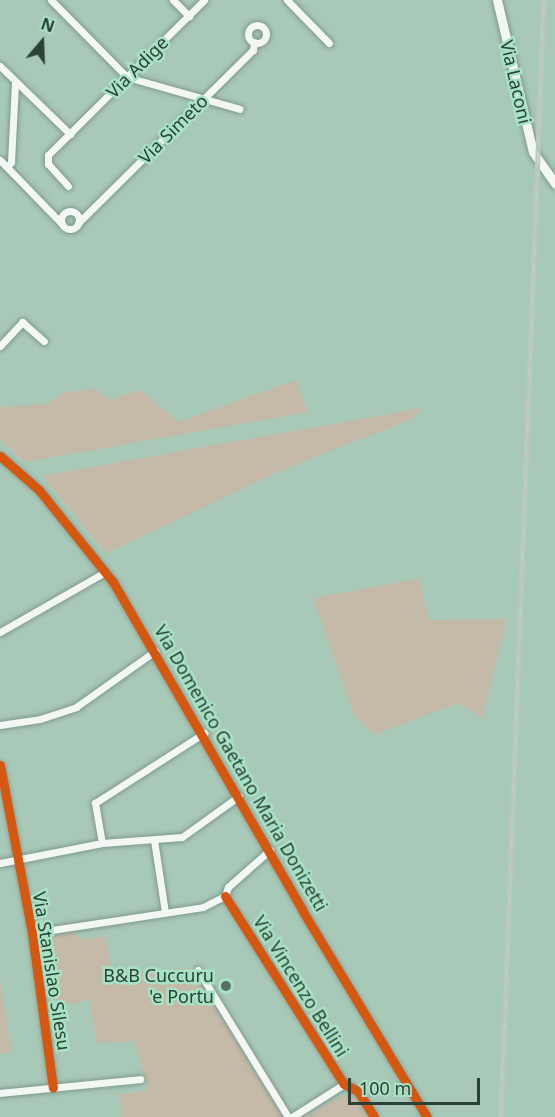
<!DOCTYPE html>
<html>
<head>
<meta charset="utf-8">
<style>
	body { margin:0 }
	#map { position:relative; width:555px; height:1117px; overflow:hidden; background:#a8c8b8; font-family:"Noto Sans",sans-serif }
	div>[style] { position:absolute }
	[style*='--x'] { left:calc(var(--x)*1px); top:calc(var(--y)*1px); width:calc(var(--w)*1px); rotate:calc(var(--a)*1deg) }
	.green>* { inset:0; background:#c5b9a7 }
	.roads { filter:drop-shadow(0 0 2px #80998d) drop-shadow(0 0 2px #80998d) }
	.minor>* { height:7px; margin:-3.5px; padding:0 3.5px; transform-origin:3.5px; border-radius:3.5px; background:#f2f7f4 }
	.minor>.ring { margin:-3.5px; padding:0; box-sizing:content-box; background:none; border:7px solid #f2f7f4; border-radius:50% }
	.tertiary>* { height:9px; margin:-4.5px; padding:0 4.5px; transform-origin:4.5px; border-radius:4.5px; background:#f2f7f4 }
	.rail>* { height:5px; margin-top:-2.5px; transform-origin:0; background:repeating-linear-gradient(90deg,#a8e2c4 0 9px,#bec8c3 0 18px); box-sizing:border-box; border-block:2px solid #bec8c3 }
	.cycleway>* { height:9px; margin:-4.5px; padding:0 4.5px; transform-origin:4.5px; border-radius:4.5px; background:#d55710 }
	.dots>* { width:16px; height:16px; translate:-50% -50%; box-sizing:border-box; border:3px solid #a8e2c4; border-radius:50% }
	span { translate:-50% -50%; white-space:nowrap; text-align:center; line-height:1.15; -webkit-text-stroke:5px #a8e2c4; paint-order:stroke }
	.street-label { font-size:18px; color:#2a4236 }
	.poi-label { font-size:18px; color:#2a4236 }
	.right { translate:-100% -50%; text-align:right }
	.north { position:absolute; left:12px; top:12px; width:60px; height:60px; -webkit-text-stroke:4px #a8e2c4; paint-order:stroke; rotate:19deg; font-size:16px; font-weight:700; line-height:24px; text-align:center; color:#2a4236 }
	.north::after { content:''; display:block; margin:auto; width:21px; height:27px; background:#2a4236; clip-path:polygon(50% 0,100% 100%,50% 72%,0 100%) }
	.scale { position:absolute; left:348px; top:1078px; width:132px; height:27px; box-sizing:border-box; border:3px solid #2a4236; border-top:0; padding-left:8px; font-size:18px; line-height:21px; white-space:nowrap; color:#2a4236; -webkit-text-stroke:4px #a8e2c4; paint-order:stroke }
</style>
</head>
<body>
<div id="map">
	<div class="green">
		<i style="clip-path:polygon(296px 380px,308px 412px,25px 462px,0 439px,0 407px,47px 404px,65px 392px,96px 389px,110px 400px,140px 390px,179px 422px)"></i>
		<i style="clip-path:polygon(423px 408px,412px 419px,292px 466px,106px 553px,42px 476px)"></i>
		<i style="clip-path:polygon(419px 579px,429px 620px,507px 619px,482px 718px,458px 703px,374px 735px,354px 715px,313px 598px)"></i>
		<i style="clip-path:polygon(74px 932px,79px 939px,105px 937px,113px 974px,191px 968px,283px 1117px,121px 1117px,120px 1094px,148px 1091px,135px 1041px,97px 1043px,90px 1000px,56px 1006px,41px 938px)"></i>
		<i style="clip-path:polygon(0 980px,12px 1052px,0 1054px)"></i>
		<i style="clip-path:polygon(346px 1094px,356px 1098px,367px 1117px,304px 1117px)"></i>
	</div>
	<div class="roads">
		<div class="minor">
			<i style="--x:51;--y:0;--w:108;--a:45.4"></i>
			<i style="--x:127;--y:77;--w:117;--a:15.8"></i>
			<i style="--x:173;--y:0;--w:23;--a:45"></i>
			<i style="--x:287;--y:0;--w:60;--a:45.7"></i>
			<i class="ring" style="left:248px;top:25px;width:11px;height:11px"></i>
			<i style="--x:0;--y:66;--w:98;--a:44.2"></i>
			<i style="--x:0;--y:160;--w:89;--a:45.9"></i>
			<i style="--x:7;--y:167;--w:6;--a:-51"></i>
			<i style="--x:11;--y:162;--w:80;--a:-87.1"></i>
			<i style="--x:68;--y:186;--w:30;--a:-132"></i>
			<i style="--x:48;--y:164;--w:9;--a:-90"></i>
			<i style="--x:48;--y:155;--w:220;--a:-44.8"></i>
			<i class="ring" style="left:61px;top:211px;width:11px;height:11px"></i>
			<i style="--x:78;--y:223;--w:246;--a:-44.7"></i>
			<i style="--x:253;--y:50;--w:8;--a:-83"></i>
			<i style="--x:0;--y:346;--w:33;--a:-47"></i>
			<i style="--x:22;--y:322;--w:29;--a:41"></i>
			<i style="--x:0;--y:456;--w:52;--a:41.1"></i>
			<i style="--x:39;--y:490;--w:118;--a:51.2"></i>
			<i style="--x:113;--y:582;--w:379;--a:60"></i>
			<i style="--x:302;--y:910;--w:242;--a:58.9"></i>
			<i style="--x:0;--y:632;--w:121;--a:-29.7"></i>
			<i style="--x:0;--y:725;--w:40;--a:-8.5"></i>
			<i style="--x:40;--y:719;--w:38;--a:-18"></i>
			<i style="--x:76;--y:707;--w:97;--a:-35.3"></i>
			<i style="--x:0;--y:765;--w:171;--a:79.2"></i>
			<i style="--x:32;--y:933;--w:156;--a:82.3"></i>
			<i style="--x:154;--y:840;--w:73;--a:81.3"></i>
			<i style="--x:102;--y:843;--w:41;--a:-99.9"></i>
			<i style="--x:95;--y:803;--w:130;--a:-32.7"></i>
			<i style="--x:0;--y:863;--w:104;--a:-11.1"></i>
			<i style="--x:102;--y:843;--w:80;--a:-4.3"></i>
			<i style="--x:182;--y:837;--w:70;--a:-35.7"></i>
			<i style="--x:225;--y:896;--w:222;--a:57.7"></i>
			<i style="--x:344;--y:1084;--w:16;--a:27"></i>
			<i style="--x:358;--y:1091;--w:31;--a:58"></i>
			<i style="--x:32;--y:933;--w:173;--a:-8.6"></i>
			<i style="--x:203;--y:907;--w:25;--a:-27"></i>
			<i style="--x:225;--y:896;--w:9;--a:-72"></i>
			<i style="--x:228;--y:887;--w:56;--a:-41.4"></i>
			<i style="--x:198;--y:970;--w:172;--a:58.5"></i>
			<i style="--x:0;--y:1093;--w:141;--a:-5.7"></i>
			<i style="--x:292;--y:1117;--w:62;--a:-32.4"></i>
		</div>
		<div class="tertiary">
			<i style="--x:497;--y:0;--w:156;--a:76.7"></i>
			<i style="--x:533;--y:152;--w:39;--a:55"></i>
		</div>
	</div>
	<div class="rail">
		<i style="--x:501;--y:1117;--w:1118;--a:-87.8"></i>
	</div>
	<div class="cycleway">
		<i style="--x:0;--y:456;--w:52;--a:41.1"></i>
		<i style="--x:39;--y:490;--w:118;--a:51.2"></i>
		<i style="--x:113;--y:582;--w:379;--a:60"></i>
		<i style="--x:302;--y:910;--w:242;--a:58.9"></i>
		<i style="--x:0;--y:765;--w:171;--a:79.2"></i>
		<i style="--x:32;--y:933;--w:156;--a:82.3"></i>
		<i style="--x:225;--y:896;--w:222;--a:57.7"></i>
		<i style="--x:344;--y:1084;--w:16;--a:27"></i>
		<i style="--x:358;--y:1091;--w:31;--a:58"></i>
	</div>
	<div class="dots">
		<i style="left:226px;top:986px;background:#567164"></i>
	</div>
	<div class="street-label">
		<span style="left:137px;top:67px;rotate:-45deg">Via Adige</span>
		<span style="left:516px;top:82px;rotate:77deg">Via Laconi</span>
		<span style="left:173px;top:129px;rotate:-45deg">Via Simeto</span>
		<span style="left:241px;top:768px;rotate:60deg">Via Domenico Gaetano Maria Donizetti</span>
		<span style="left:52px;top:971px;rotate:81deg">Via Stanislao Silesu</span>
		<span style="left:301px;top:986px;rotate:58deg">Via Vincenzo Bellini</span>
	</div>
	<div class="poi-label">
		<span class="right" style="left:214px;top:986px">B&amp;B Cuccuru<br>'e Portu</span>
	</div>
	<div class="north">N</div>
	<div class="scale">100 m</div>
</div>
</body>
</html>
